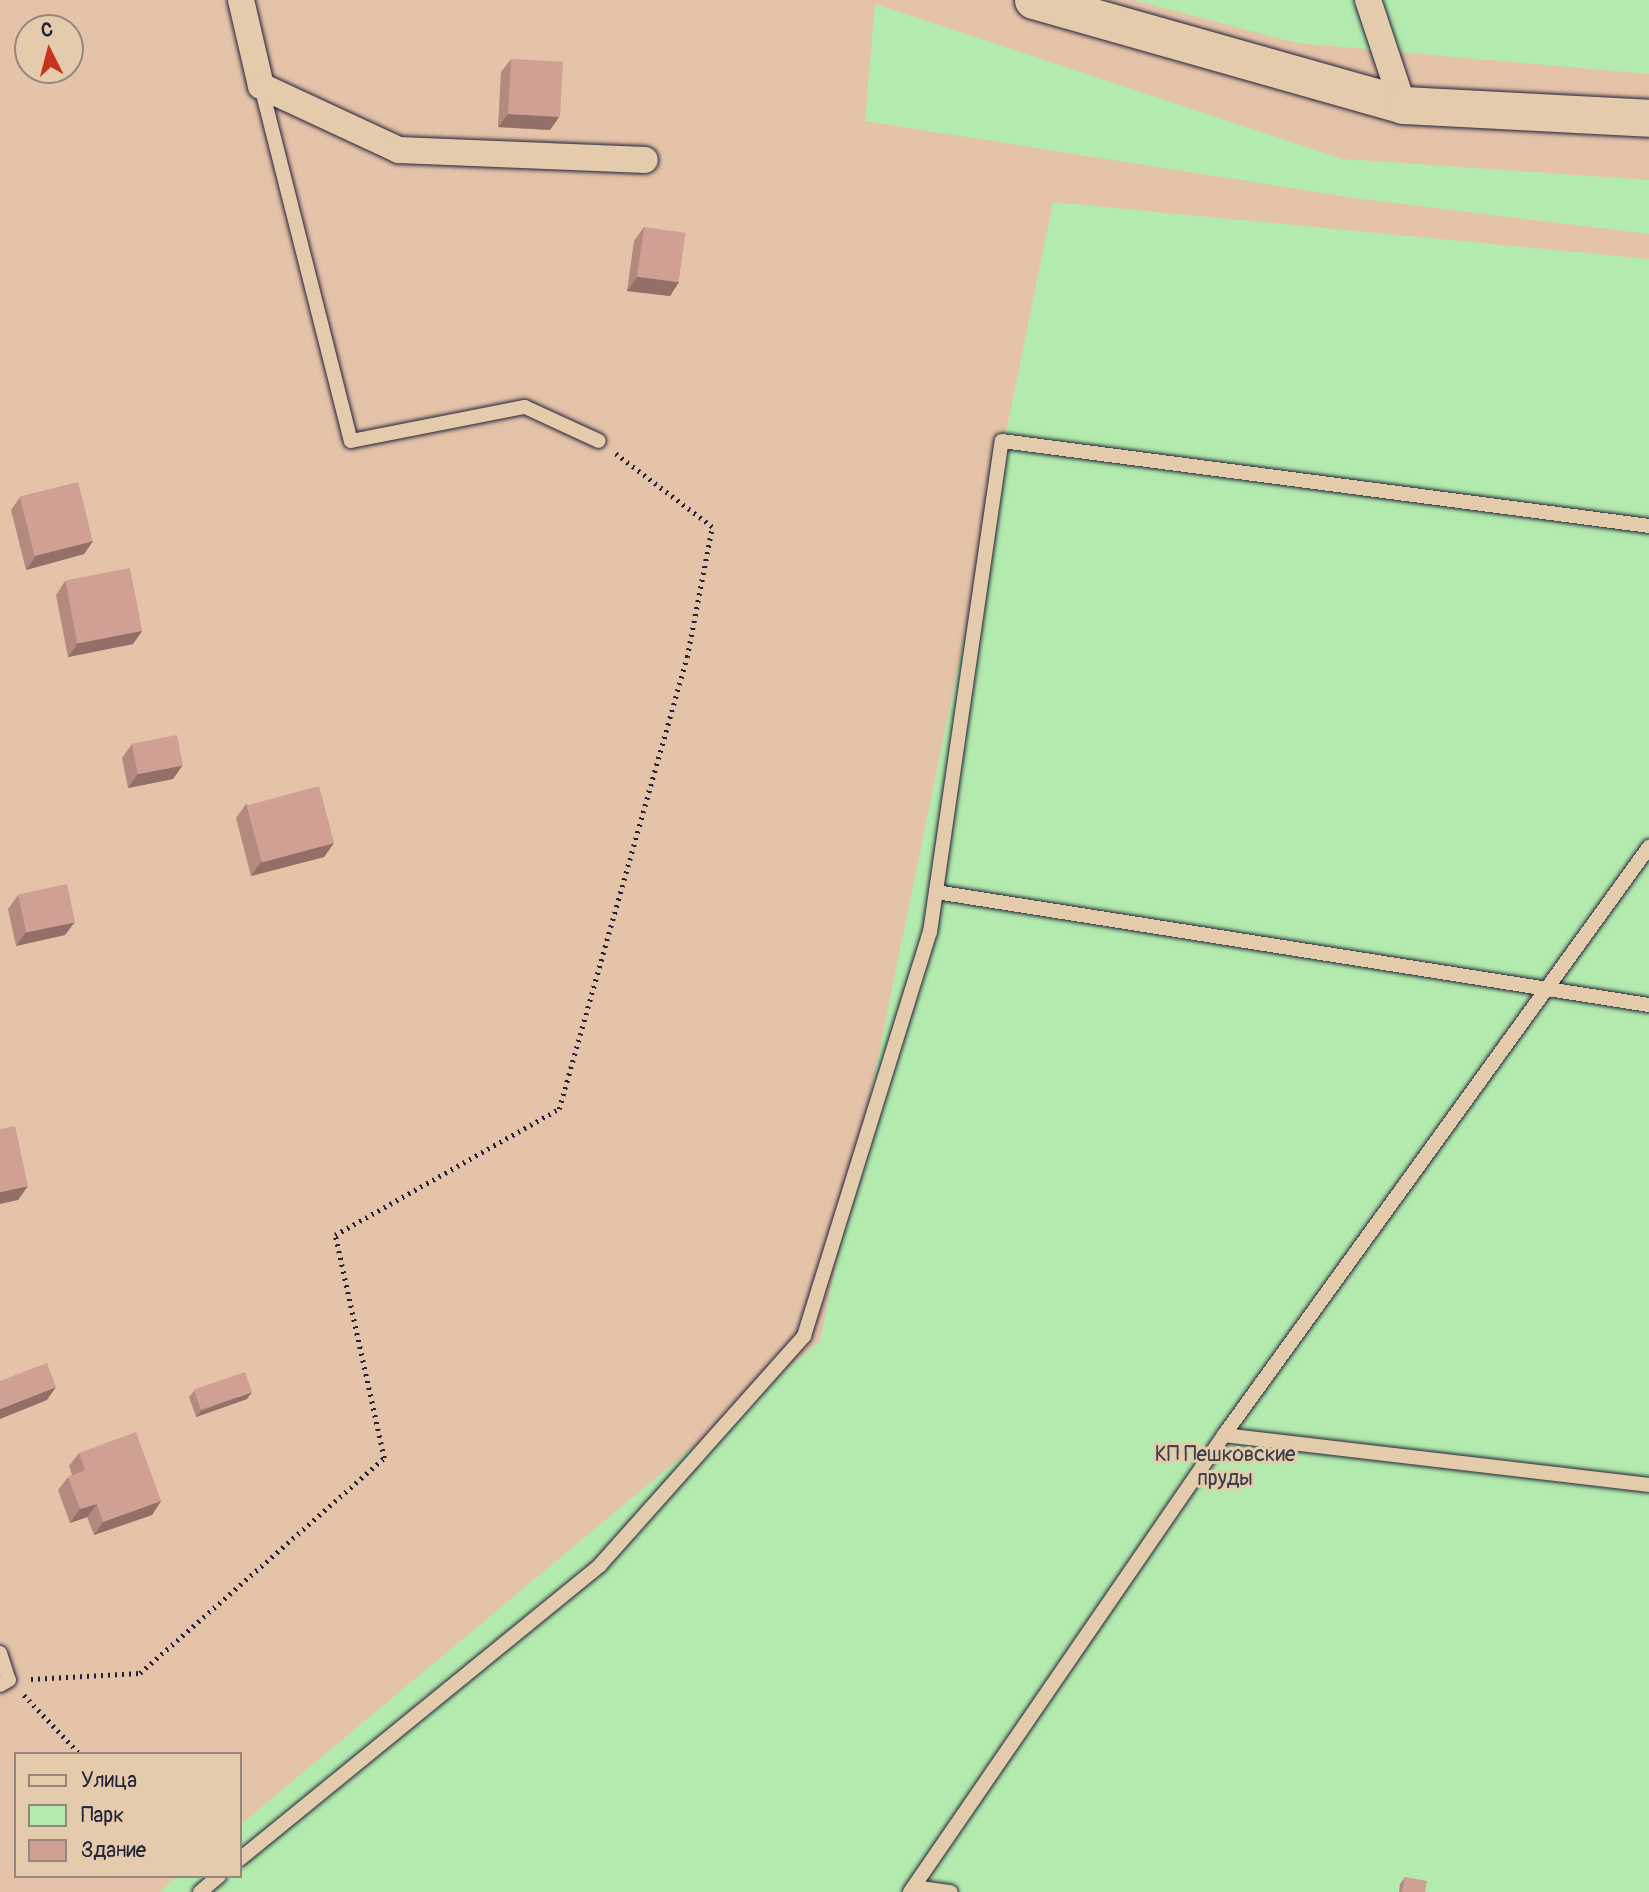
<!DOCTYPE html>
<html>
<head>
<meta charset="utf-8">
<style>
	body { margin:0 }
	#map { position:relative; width:1649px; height:1892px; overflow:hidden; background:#e5c3a8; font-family:Pangolin,sans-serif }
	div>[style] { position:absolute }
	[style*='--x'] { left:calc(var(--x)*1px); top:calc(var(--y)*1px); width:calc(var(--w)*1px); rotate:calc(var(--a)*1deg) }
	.green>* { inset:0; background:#b3ebae }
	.path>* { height:4.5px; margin-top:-2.25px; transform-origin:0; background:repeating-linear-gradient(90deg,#22223b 0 2px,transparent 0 7px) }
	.roads { filter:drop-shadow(0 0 2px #22223b) drop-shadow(0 0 2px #22223b) }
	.service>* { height:14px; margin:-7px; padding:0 7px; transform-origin:7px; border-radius:7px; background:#e3cbab }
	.minor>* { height:26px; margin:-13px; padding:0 13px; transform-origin:13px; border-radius:13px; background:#e3cbab }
	.secondary>* { height:37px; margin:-18.5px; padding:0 18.5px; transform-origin:18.5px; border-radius:18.5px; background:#e3cbab }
	.wall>* { inset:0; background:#b48a80 }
	.shaded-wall>* { inset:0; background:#927068 }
	.building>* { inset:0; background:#d1a095; transform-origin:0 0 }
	span { translate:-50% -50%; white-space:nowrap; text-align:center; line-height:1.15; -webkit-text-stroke:6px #e3cbab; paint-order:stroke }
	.park-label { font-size:21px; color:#38404c }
	.legend { position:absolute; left:14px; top:1752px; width:228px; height:126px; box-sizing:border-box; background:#e3cbab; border:2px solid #96877e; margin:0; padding:9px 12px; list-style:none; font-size:21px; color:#22223b }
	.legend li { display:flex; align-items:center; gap:14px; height:35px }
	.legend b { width:35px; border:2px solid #96877e }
	.north { position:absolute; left:14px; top:14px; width:70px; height:70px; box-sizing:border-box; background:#e3cbab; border:2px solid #96877e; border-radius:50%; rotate:354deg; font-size:19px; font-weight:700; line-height:28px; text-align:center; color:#22223b }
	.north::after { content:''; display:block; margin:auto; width:24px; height:32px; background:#c8321e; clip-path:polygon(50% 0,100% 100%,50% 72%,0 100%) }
</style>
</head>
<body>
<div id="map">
	<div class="green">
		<i style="clip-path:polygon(1134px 0,1649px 0,1649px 74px,1297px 43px)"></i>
		<i style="clip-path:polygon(875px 4px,1343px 159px,1649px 180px,1649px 234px,1361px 199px,865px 121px)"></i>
		<i style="clip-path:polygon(1053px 202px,1649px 259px,1649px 1892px,159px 1892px,178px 1876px,240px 1876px,240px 1825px,820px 1341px)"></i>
	</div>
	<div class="path">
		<i style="--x:31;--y:1679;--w:109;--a:-3.2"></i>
		<i style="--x:140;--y:1673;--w:325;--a:-41.4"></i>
		<i style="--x:384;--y:1458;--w:228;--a:-102.4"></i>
		<i style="--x:335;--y:1235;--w:257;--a:-29.4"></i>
		<i style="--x:559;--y:1109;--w:470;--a:-74.2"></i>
		<i style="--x:687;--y:657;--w:132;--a:-79.1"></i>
		<i style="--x:712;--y:527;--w:121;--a:-142.8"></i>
		<i style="--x:24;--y:1695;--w:81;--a:46.5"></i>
	</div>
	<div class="roads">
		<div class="service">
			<i style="--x:261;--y:86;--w:366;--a:75.8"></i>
			<i style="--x:351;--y:441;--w:177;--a:-11.1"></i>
			<i style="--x:525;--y:407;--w:81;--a:24.7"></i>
			<i style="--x:936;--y:892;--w:722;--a:9.01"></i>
			<i style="--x:1224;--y:1435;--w:428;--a:6.7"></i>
			<i style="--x:0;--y:1653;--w:28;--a:72"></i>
			<i style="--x:9;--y:1680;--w:10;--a:151"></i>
			<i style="--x:240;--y:1859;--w:465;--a:-39.2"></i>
			<i style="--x:600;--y:1565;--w:307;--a:-48.3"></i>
			<i style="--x:804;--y:1336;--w:423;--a:-72.7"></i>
			<i style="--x:930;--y:932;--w:496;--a:-81.7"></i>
			<i style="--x:1002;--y:441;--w:653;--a:7.48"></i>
			<i style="--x:914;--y:1887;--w:37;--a:8"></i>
			<i style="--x:200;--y:1892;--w:25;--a:-40"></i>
			<i style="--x:910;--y:1892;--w:554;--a:-55.51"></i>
			<i style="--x:1224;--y:1435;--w:726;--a:-54.14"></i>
		</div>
		<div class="minor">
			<i style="--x:241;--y:0;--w:88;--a:76.9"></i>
			<i style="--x:261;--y:86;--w:152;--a:24.9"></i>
			<i style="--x:399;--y:150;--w:246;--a:2.3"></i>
			<i style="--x:1368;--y:0;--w:111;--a:71.6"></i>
		</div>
		<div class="secondary">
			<i style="--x:1033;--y:0;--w:385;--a:15.8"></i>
			<i style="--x:1403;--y:105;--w:246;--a:3"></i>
		</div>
	</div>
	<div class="wall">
		<i style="clip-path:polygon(511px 59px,559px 117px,550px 130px,498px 127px,501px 72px)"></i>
		<i style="clip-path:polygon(644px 227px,679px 282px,670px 296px,627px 291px,634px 241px)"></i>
		<i style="clip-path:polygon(20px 497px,93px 541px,84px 554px,26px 570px,11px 510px)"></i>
		<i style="clip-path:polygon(65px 581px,142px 631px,133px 644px,68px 657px,56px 595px)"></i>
		<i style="clip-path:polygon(132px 744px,173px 779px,128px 788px,122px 758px)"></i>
		<i style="clip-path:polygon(246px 804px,334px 843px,324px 857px,251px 876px,236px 818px)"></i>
		<i style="clip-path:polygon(18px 895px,65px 935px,16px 946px,8px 909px)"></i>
		<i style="clip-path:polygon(194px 1391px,247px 1399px,196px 1417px,189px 1397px)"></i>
		<i style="clip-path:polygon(79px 1453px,161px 1501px,152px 1515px,94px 1535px,87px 1517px,70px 1523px,58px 1490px,68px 1477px,72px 1475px,69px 1466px)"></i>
		<i style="clip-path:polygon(1405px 1877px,1425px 1892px,1399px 1892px,1400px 1884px)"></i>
	</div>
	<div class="shaded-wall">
		<i style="clip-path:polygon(508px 114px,559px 117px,550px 130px,498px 127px)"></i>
		<i style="clip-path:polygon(637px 277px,679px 282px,670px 296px,627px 291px)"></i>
		<i style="clip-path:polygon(93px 541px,84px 554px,26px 570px,36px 556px)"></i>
		<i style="clip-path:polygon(142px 631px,133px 644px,68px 657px,78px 643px)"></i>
		<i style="clip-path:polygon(183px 765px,173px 779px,128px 788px,138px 774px)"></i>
		<i style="clip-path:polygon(334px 843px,324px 857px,251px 876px,261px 862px)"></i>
		<i style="clip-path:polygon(75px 922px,65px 935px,16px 946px,26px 932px)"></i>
		<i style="clip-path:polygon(28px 1186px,18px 1200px,0 1204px,0 1192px)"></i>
		<i style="clip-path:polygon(56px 1387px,47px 1400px,0 1419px,0 1409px)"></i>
		<i style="clip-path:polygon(252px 1392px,247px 1399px,196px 1417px,201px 1411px)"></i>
		<i style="clip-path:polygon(161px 1501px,152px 1515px,94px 1535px,103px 1522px)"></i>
		<i style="clip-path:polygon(97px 1504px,87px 1517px,70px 1523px,80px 1509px)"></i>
	</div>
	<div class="building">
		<i style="left:511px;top:59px;width:52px;height:55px;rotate:3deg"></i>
		<i style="left:644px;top:227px;width:42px;height:50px;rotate:8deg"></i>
		<i style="left:78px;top:482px;width:61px;height:60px;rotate:76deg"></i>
		<i style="left:130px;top:568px;width:64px;height:66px;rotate:79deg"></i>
		<i style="left:177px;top:735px;width:31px;height:46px;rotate:79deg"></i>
		<i style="left:319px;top:786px;width:59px;height:75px;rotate:75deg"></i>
		<i style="left:67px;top:884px;width:39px;height:50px;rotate:78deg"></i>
		<i style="clip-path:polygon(15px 1126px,28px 1186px,0 1192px,0 1129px)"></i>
		<i style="clip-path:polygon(47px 1363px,56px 1387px,0 1409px,0 1381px)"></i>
		<i style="left:245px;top:1372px;width:21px;height:54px;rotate:71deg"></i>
		<i style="clip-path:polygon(136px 1432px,161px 1501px,103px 1522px,97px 1504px,80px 1509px,68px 1477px,85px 1470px,79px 1453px)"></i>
		<i style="clip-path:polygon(1405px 1877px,1427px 1881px,1425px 1892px,1402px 1892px)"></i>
	</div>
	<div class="park-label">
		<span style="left:1225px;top:1467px">КП Пешковские<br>пруды</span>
	</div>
	<ul class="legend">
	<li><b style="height:9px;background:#e3cbab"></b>Улица</li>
	<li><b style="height:19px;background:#b3ebae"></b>Парк</li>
	<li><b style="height:19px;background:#d1a095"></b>Здание</li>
	</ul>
	<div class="north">С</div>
</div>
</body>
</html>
